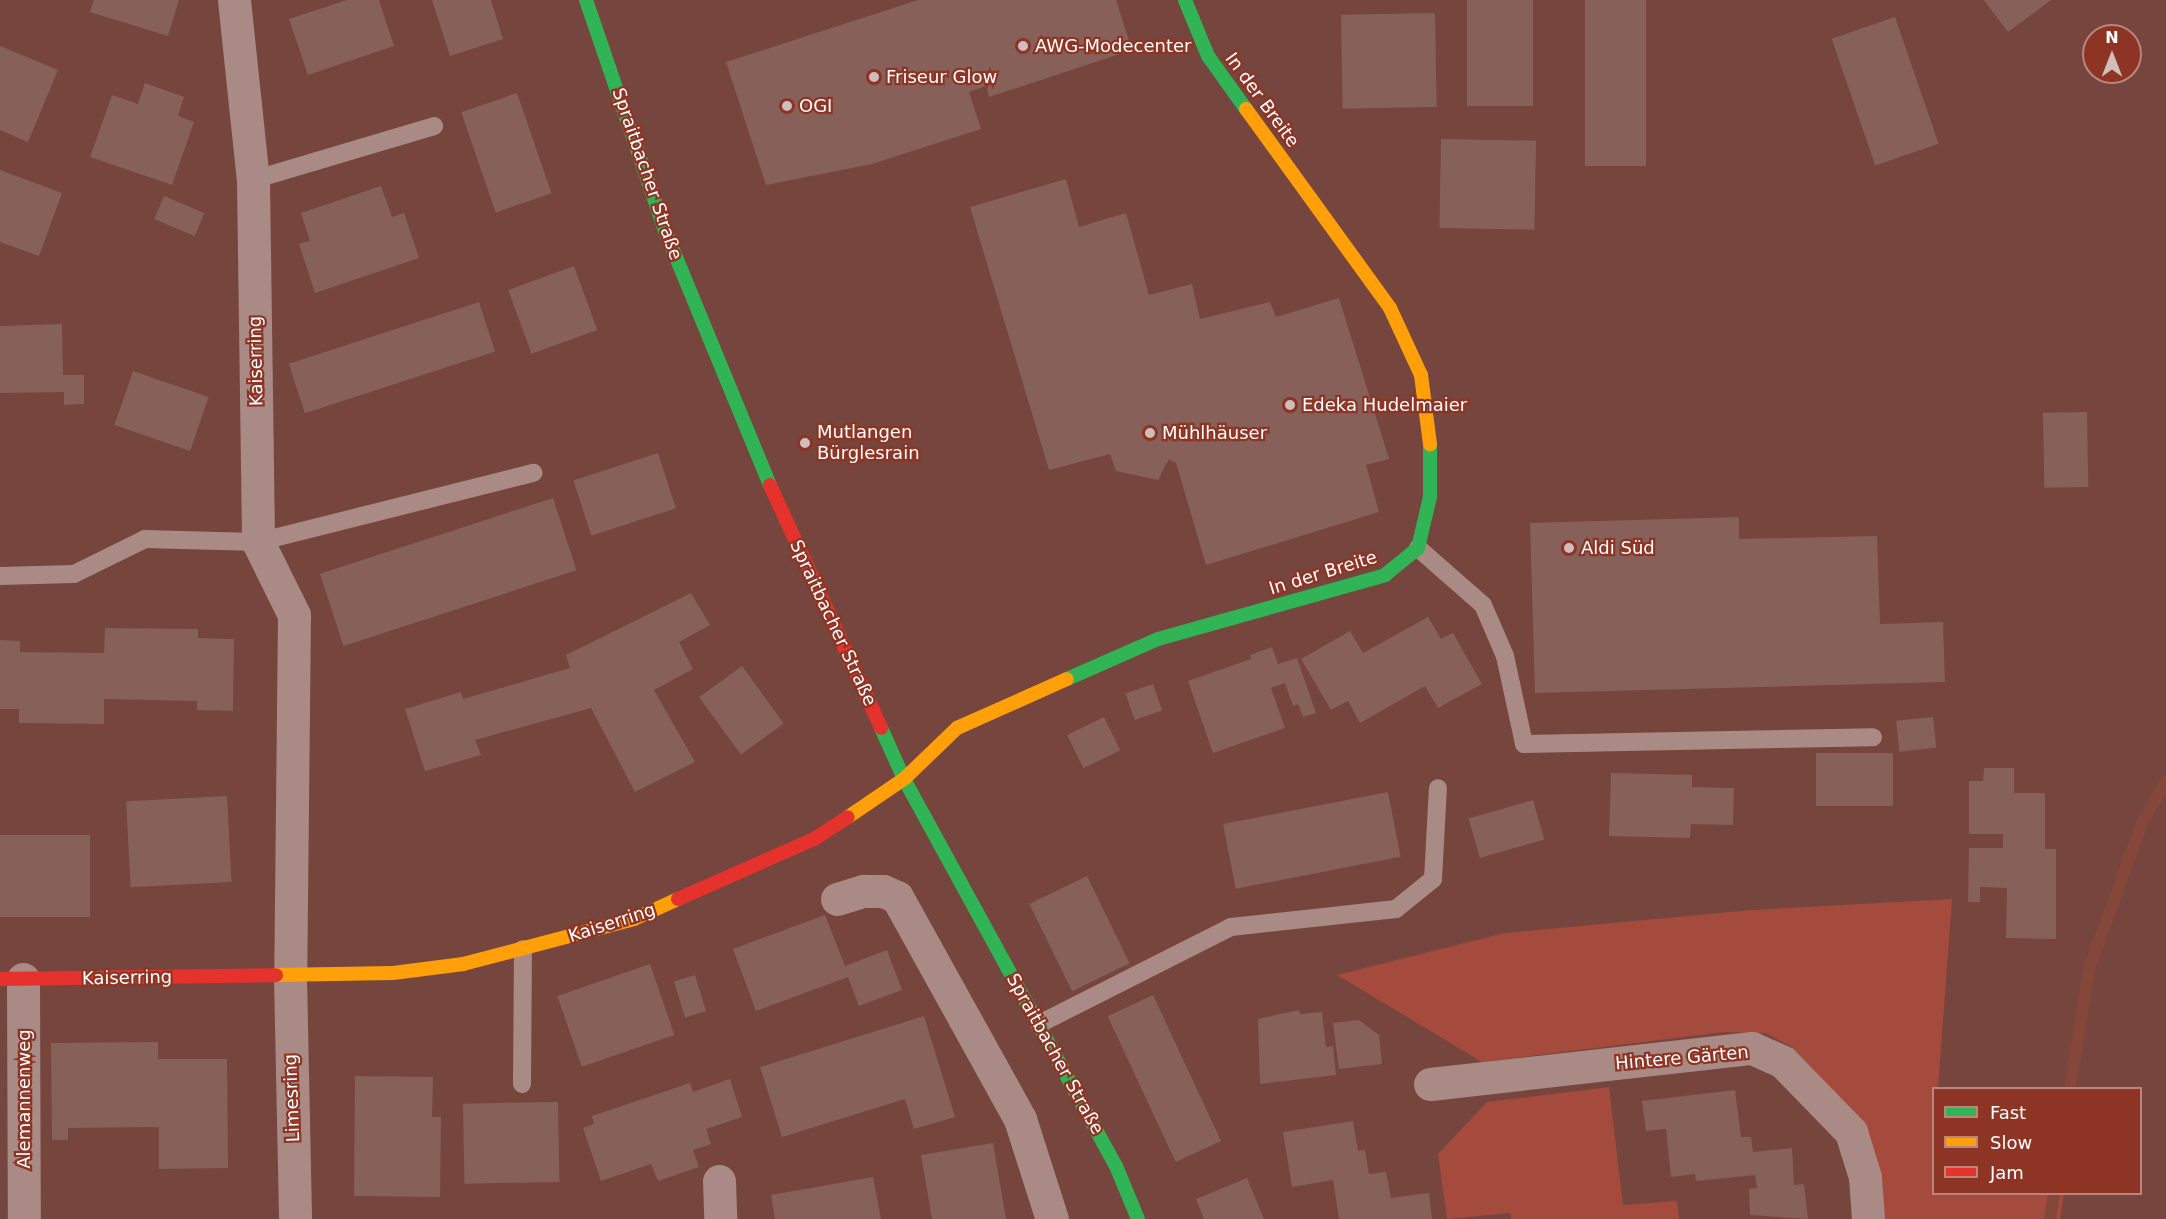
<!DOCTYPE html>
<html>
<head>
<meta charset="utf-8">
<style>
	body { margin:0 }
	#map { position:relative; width:2166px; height:1219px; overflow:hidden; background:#76453d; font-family:"DejaVu Sans",sans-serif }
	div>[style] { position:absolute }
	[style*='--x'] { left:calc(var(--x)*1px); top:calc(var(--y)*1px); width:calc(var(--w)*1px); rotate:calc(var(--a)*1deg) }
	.green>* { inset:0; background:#a54b3d }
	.stream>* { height:12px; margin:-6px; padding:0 6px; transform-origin:6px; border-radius:6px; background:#86473b }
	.building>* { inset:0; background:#87605a; transform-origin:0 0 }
	.lane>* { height:18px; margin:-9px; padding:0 9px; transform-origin:9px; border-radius:9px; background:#a98a84 }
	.street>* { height:33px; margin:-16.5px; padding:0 16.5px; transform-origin:16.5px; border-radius:16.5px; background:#a98a84 }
	.fast>* { height:14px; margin:-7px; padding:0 7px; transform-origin:7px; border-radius:7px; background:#30b455 }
	.slow>* { height:14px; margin:-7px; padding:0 7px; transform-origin:7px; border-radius:7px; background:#ff9f0a }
	.jam>* { height:14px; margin:-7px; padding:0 7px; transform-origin:7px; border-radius:7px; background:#e5322d }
	.dots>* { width:16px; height:16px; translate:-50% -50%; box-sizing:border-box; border:3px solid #8e3425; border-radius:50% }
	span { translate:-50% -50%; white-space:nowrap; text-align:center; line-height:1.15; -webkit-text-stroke:4.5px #8e3425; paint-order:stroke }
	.poi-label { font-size:18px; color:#fff }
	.left { translate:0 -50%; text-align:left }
	.street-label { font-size:18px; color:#fff }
	.legend { position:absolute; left:1932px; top:1087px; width:210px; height:108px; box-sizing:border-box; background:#8e3425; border:2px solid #bb857c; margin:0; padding:8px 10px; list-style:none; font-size:18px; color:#fff }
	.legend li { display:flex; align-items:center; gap:12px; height:30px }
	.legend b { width:30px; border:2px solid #bb857c }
	.north { position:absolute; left:2082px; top:24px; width:60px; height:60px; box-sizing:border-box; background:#8e3425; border:2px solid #bb857c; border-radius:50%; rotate:0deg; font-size:16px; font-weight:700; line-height:24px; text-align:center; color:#fff }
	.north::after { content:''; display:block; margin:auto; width:21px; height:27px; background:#cfbebb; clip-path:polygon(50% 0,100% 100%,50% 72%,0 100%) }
</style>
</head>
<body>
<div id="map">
	<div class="green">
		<i style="clip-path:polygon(1952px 899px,1938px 1088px,1934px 1088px,1934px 1194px,2064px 1194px,2060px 1219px,1884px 1219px,1872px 1145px,1861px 1121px,1792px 1047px,1766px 1033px,1725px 1032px,1482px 1062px,1337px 975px,1505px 933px,1752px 910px)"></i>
		<i style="clip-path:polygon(1609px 1087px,1623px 1205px,1677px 1201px,1679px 1219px,1511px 1219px,1510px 1213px,1447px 1219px,1438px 1154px,1487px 1102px)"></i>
	</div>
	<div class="stream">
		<i style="--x:2070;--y:1088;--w:121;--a:-80.9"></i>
		<i style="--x:2089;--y:969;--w:155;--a:-70"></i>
		<i style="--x:2142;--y:823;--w:48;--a:-59.7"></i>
		<i style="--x:2050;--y:1219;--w:25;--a:-81"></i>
	</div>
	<div class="building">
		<i style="clip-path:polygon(94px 0,179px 0,168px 36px,90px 12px)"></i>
		<i style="clip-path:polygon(347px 0,379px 0,394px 46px,308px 75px,289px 19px)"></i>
		<i style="clip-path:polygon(432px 0,491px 0,503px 39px,450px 56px)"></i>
		<i style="clip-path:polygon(918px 0,1116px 0,1132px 50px,989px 97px,986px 86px,969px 92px,981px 129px,872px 164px,766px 185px,726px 62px)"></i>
		<i style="left:1467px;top:0;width:66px;height:106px"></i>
		<i style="left:1585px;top:0;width:61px;height:166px"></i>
		<i style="clip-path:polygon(1984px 0,2051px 0,2008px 32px)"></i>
		<i style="left:1435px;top:13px;width:94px;height:94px;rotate:89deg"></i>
		<i style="left:1895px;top:17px;width:134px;height:67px;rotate:71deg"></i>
		<i style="clip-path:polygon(0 46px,58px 70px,28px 142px,0 130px)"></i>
		<i style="clip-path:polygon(145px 83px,184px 97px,178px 116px,194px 122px,172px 185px,90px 157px,112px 95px,138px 104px)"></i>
		<i style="left:517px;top:93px;width:106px;height:59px;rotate:71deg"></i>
		<i style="left:1441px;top:139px;width:95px;height:89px;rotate:1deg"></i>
		<i style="clip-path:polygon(0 170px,62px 193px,39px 256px,0 242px)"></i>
		<i style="clip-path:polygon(1066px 179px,1079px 227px,1126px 213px,1149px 295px,1192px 284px,1200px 319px,1270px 302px,1276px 317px,1339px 298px,1389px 459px,1366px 465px,1379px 512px,1206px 565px,1176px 463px,1169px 459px,1158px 480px,1116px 471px,1110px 454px,1049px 470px,970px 207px)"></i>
		<i style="clip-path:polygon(381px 186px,392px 217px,404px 213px,419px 258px,315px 293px,299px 244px,310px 241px,301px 213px)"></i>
		<i style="left:164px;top:196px;width:44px;height:25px;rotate:23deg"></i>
		<i style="left:574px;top:266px;width:68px;height:70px;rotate:70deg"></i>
		<i style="left:479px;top:302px;width:52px;height:200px;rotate:72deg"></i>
		<i style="clip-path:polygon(62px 324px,63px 375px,84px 375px,84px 404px,64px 405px,64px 392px,0 393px,0 326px)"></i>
		<i style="left:133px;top:371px;width:80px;height:57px;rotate:19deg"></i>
		<i style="left:2087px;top:412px;width:75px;height:44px;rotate:89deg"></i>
		<i style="left:658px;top:453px;width:58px;height:89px;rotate:72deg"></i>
		<i style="left:553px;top:498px;width:76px;height:245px;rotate:72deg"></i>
		<i style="clip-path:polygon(1739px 517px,1739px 539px,1877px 536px,1880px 624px,1943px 622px,1945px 682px,1535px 693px,1530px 523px)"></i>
		<i style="clip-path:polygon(691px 593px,710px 625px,679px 642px,693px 669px,654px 690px,695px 762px,635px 792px,591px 708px,475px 740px,481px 755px,425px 771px,405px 709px,461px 692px,463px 699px,570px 668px,566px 655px)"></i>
		<i style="clip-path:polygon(1428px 617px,1441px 639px,1453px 633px,1482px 684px,1438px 708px,1425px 686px,1360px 723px,1348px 701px,1331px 710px,1301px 659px,1350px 631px,1363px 653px)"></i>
		<i style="clip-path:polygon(105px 628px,198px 629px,198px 638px,234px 639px,233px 711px,197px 710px,197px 701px,104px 699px,104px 724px,19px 723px,19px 709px,0 709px,0 640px,20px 641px,20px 652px,104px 653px)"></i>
		<i style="clip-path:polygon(1272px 647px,1278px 664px,1297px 658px,1316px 713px,1303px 717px,1298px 704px,1293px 706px,1285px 683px,1271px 688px,1285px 728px,1213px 753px,1188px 681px,1251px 659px,1250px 655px)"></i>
		<i style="left:742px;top:666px;width:71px;height:53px;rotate:54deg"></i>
		<i style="left:1153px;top:684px;width:28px;height:29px;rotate:71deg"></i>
		<i style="left:1104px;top:717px;width:37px;height:41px;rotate:64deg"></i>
		<i style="left:1933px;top:717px;width:31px;height:37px;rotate:84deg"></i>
		<i style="left:1816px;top:753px;width:77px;height:53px"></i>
		<i style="clip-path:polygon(1984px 768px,2014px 768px,2014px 793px,2045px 793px,2045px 849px,2056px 849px,2056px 939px,2006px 938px,2007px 888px,1980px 887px,1980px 902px,1968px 902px,1969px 848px,2003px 848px,2003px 834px,1969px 834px,1969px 781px,1983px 781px)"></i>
		<i style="clip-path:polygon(1611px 773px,1692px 775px,1692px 787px,1734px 788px,1733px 825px,1691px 824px,1690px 838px,1609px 836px)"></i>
		<i style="left:1388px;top:792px;width:66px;height:168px;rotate:79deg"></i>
		<i style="left:227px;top:796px;width:86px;height:101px;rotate:87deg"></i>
		<i style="left:1533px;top:800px;width:41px;height:67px;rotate:74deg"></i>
		<i style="left:0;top:835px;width:90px;height:82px"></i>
		<i style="left:1087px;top:876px;width:97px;height:64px;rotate:64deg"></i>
		<i style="clip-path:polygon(825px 915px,845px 966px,887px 950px,902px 990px,859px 1006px,848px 977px,756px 1011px,733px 949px)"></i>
		<i style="left:650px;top:964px;width:75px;height:98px;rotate:71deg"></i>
		<i style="left:695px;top:975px;width:38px;height:22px;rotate:73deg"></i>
		<i style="left:1153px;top:995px;width:161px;height:50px;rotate:65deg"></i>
		<i style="clip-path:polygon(1299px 1010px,1300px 1014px,1322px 1012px,1326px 1047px,1333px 1046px,1336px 1075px,1260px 1084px,1258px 1019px)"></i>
		<i style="clip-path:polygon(924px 1016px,955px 1117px,914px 1129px,905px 1099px,782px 1137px,760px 1067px)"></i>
		<i style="clip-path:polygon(1359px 1020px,1379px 1035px,1382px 1064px,1339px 1069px,1333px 1023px)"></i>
		<i style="clip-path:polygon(158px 1042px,158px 1059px,227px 1059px,228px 1168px,159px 1169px,159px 1127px,68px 1128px,68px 1140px,52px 1140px,51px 1043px)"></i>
		<i style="clip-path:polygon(355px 1076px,433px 1077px,432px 1117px,441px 1117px,440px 1197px,354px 1196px)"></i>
		<i style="clip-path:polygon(730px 1079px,742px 1117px,706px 1129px,711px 1144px,693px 1150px,699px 1167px,658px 1181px,651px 1164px,601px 1181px,583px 1128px,594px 1124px,592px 1116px,690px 1083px,693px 1092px)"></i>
		<i style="clip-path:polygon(1735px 1090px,1741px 1137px,1751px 1137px,1753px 1152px,1792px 1148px,1794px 1185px,1804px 1184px,1808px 1219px,1750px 1215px,1749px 1189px,1757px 1188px,1755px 1175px,1696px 1181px,1695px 1174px,1671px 1177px,1666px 1129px,1646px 1131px,1642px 1101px)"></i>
		<i style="left:558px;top:1102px;width:80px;height:95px;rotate:89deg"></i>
		<i style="clip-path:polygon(1353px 1121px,1358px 1151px,1365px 1150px,1369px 1174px,1386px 1172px,1391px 1198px,1429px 1193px,1432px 1219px,1339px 1219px,1333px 1180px,1292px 1187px,1283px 1132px)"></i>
		<i style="clip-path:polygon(993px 1143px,1006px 1219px,932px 1219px,921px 1155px)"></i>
		<i style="clip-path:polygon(873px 1177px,881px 1219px,775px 1219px,771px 1195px)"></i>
		<i style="clip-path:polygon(1247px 1178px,1264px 1219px,1204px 1219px,1196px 1199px)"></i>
	</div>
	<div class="lane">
		<i style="--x:253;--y:180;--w:189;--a:-16.6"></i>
		<i style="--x:1418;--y:548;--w:86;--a:41.2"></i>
		<i style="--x:1483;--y:605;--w:56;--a:66.7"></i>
		<i style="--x:1505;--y:656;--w:90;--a:77.8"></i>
		<i style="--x:1524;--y:744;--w:349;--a:-1.1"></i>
		<i style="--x:0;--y:576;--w:74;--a:-1.5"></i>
		<i style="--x:74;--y:574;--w:79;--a:-26.2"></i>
		<i style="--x:145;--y:539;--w:113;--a:1.5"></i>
		<i style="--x:258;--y:542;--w:284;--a:-14.1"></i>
		<i style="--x:1039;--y:1024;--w:215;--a:-26.8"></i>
		<i style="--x:1231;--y:927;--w:166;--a:-6.2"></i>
		<i style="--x:1396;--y:909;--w:48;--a:-39"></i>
		<i style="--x:1433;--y:879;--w:91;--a:-86.9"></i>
		<i style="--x:522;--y:1084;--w:135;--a:-89.6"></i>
	</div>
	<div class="street">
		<i style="--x:234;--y:0;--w:181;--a:84"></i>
		<i style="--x:253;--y:180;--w:362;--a:89.2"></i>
		<i style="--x:258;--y:542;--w:81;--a:63.7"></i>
		<i style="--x:294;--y:615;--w:362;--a:90.6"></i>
		<i style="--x:290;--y:977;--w:242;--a:88.8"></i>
		<i style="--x:837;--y:899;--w:28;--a:-17"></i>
		<i style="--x:864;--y:891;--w:19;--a:0"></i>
		<i style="--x:883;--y:891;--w:15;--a:23"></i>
		<i style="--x:897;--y:897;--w:254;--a:61"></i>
		<i style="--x:1020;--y:1119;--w:105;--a:72.3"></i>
		<i style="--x:23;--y:979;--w:240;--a:89.8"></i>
		<i style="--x:1430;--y:1084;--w:324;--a:-6.4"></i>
		<i style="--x:1752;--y:1048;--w:34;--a:24"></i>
		<i style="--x:1783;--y:1062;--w:98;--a:45.8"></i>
		<i style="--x:1851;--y:1132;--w:47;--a:72.7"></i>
		<i style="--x:1865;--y:1177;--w:42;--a:85.9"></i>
		<i style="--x:719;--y:1181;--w:38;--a:88"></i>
	</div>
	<div class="fast">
		<i style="--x:586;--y:0;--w:241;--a:71.1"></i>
		<i style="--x:664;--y:228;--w:278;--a:67.6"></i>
		<i style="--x:1185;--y:0;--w:61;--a:67.7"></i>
		<i style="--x:1208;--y:56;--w:65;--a:54.4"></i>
		<i style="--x:1067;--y:679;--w:99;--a:-23.7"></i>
		<i style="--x:1158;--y:639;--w:236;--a:-15.7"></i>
		<i style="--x:1385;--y:575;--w:43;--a:-39.3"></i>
		<i style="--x:1418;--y:548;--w:52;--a:-76.8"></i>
		<i style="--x:1430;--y:497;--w:53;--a:-90"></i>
		<i style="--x:881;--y:728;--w:56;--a:65.7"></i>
		<i style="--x:904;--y:779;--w:441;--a:61.3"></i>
		<i style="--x:1116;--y:1166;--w:57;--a:67.5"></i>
	</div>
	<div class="slow">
		<i style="--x:1246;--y:109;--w:246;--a:54.1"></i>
		<i style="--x:1390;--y:308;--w:74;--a:65.2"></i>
		<i style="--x:1421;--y:375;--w:70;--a:82.6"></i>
		<i style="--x:848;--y:817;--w:68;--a:-34.2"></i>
		<i style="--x:904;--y:779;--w:74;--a:-43.9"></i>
		<i style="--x:957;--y:728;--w:120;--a:-24"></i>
		<i style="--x:276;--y:975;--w:117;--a:-1"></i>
		<i style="--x:393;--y:973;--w:71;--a:-7.3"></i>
		<i style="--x:463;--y:964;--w:177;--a:-14.7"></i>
		<i style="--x:634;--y:919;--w:48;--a:-24.4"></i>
	</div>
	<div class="jam">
		<i style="--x:770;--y:485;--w:267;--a:65.4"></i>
		<i style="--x:678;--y:899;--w:149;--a:-23.8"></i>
		<i style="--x:814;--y:839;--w:40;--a:-32.9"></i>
		<i style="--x:0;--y:979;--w:276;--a:-0.8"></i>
	</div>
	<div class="dots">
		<i style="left:1023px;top:46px;background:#cfbebb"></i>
		<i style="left:874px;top:77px;background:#cfbebb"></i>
		<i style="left:787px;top:106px;background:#cfbebb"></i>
		<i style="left:1290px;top:405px;background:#cfbebb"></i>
		<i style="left:1150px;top:433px;background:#cfbebb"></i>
		<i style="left:805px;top:443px;background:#cfbebb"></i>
		<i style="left:1569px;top:548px;background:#cfbebb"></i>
	</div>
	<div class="poi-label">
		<span class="left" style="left:1035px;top:46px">AWG-Modecenter</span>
		<span class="left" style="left:886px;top:77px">Friseur Glow</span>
		<span class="left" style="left:799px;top:106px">OGI</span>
		<span class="left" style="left:1302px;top:405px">Edeka Hudelmaier</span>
		<span class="left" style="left:817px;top:443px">Mutlangen<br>Bürglesrain</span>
		<span class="left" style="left:1162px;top:433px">Mühlhäuser</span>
		<span class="left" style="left:1581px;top:548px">Aldi Süd</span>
	</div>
	<div class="street-label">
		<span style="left:1262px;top:100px;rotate:54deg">In der Breite</span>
		<span style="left:647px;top:174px;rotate:71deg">Spraitbacher Straße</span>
		<span style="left:256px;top:361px;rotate:-91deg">Kaiserring</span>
		<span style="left:1323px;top:573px;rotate:-17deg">In der Breite</span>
		<span style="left:833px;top:623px;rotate:65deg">Spraitbacher Straße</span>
		<span style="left:612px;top:923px;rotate:-18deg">Kaiserring</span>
		<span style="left:127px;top:978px;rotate:-1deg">Kaiserring</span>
		<span style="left:1055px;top:1054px;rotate:61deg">Spraitbacher Straße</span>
		<span style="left:1682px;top:1058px;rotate:-5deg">Hintere Gärten</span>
		<span style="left:292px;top:1098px;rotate:-92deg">Limesring</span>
		<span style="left:24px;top:1099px;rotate:-90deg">Alemannenweg</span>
	</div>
	<ul class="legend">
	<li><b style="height:8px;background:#30b455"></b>Fast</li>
	<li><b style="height:8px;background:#ff9f0a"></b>Slow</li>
	<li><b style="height:8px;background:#e5322d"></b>Jam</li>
	</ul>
	<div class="north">N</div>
</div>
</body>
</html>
